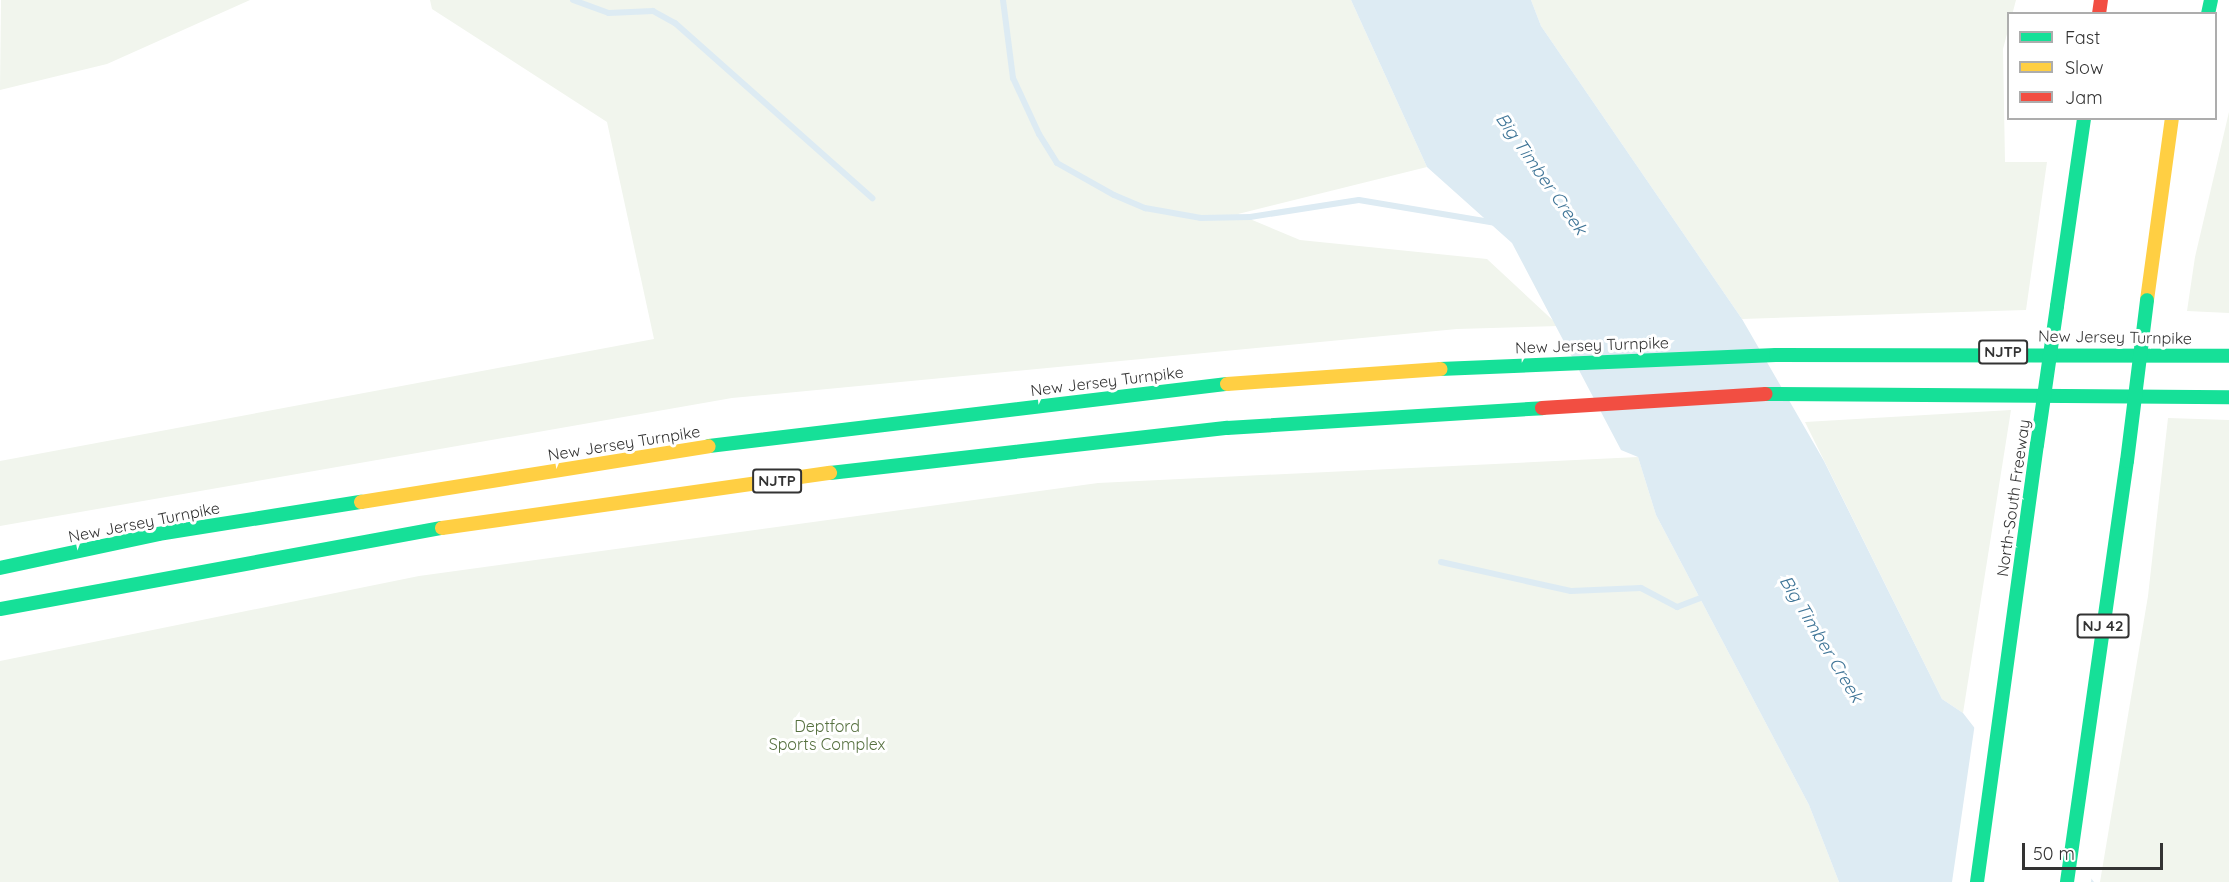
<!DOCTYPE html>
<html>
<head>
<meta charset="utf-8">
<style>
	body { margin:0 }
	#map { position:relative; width:2229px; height:882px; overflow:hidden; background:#fff; font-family:Quicksand,sans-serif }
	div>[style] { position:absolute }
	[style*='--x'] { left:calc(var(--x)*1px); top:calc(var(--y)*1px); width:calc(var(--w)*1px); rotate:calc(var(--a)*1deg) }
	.green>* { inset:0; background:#f1f5ed }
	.water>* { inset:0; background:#ddebf3 }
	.pier>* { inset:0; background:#fff }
	.stream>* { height:6px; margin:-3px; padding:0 3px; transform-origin:3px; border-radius:3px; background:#ddebf3 }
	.fast>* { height:14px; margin:-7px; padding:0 7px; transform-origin:7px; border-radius:7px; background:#16e098 }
	.slow>* { height:14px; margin:-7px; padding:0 7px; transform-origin:7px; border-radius:7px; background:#ffcf43 }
	.jam>* { height:14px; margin:-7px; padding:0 7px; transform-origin:7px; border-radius:7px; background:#f24e42 }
	.fast-bridge>* { height:14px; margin:-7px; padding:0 7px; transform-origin:7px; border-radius:7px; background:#16e098 }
	span { translate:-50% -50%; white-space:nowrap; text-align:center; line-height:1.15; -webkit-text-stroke:6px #fff; paint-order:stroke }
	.shield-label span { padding:2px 4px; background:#fff; border:2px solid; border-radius:4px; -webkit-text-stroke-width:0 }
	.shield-label { font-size:15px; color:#333; font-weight:700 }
	.street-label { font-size:16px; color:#333 }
	.park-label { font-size:16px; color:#56703f }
	.water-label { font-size:18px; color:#3f7597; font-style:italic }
	.legend { position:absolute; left:2007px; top:12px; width:210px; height:108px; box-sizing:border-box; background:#fff; border:2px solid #adadad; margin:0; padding:8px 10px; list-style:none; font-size:18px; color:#333 }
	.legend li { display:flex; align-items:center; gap:12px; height:30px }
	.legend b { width:30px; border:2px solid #adadad }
	.scale { position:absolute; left:2022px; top:843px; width:141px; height:27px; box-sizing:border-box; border:3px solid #333; border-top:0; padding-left:8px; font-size:18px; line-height:21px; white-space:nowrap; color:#333; -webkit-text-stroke:4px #fff; paint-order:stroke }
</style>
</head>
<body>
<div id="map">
	<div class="green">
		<i style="clip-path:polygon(1px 0,250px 0,107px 64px,0 90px)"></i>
		<i style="clip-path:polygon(430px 0,1351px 0,1427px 167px,1238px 214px,1300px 240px,1487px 259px,1559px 326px,1457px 329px,732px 398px,0 526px,0 461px,654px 339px,607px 122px,432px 9px)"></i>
		<i style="clip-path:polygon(1531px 0,2016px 0,2003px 49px,2005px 162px,2047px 162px,2026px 310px,1742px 319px,1541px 26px)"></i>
		<i style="clip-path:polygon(2229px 112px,2229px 313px,2187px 311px,2195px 257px)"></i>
		<i style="clip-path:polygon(2011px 410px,1963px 713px,1942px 699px,1805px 422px)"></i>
		<i style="clip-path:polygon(2168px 418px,2229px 420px,2229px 882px,2100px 882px,2148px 596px)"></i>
		<i style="clip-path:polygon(1638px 457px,1656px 515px,1809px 805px,1839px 882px,0 882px,0 661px,419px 576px,1098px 483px)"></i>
	</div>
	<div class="water">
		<i style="clip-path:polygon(1351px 0,1531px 0,1541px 26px,1742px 319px,1824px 461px,1942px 699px,1963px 713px,2094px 882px,1839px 882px,1809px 805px,1656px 515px,1638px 457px,1621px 450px,1512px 243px,1427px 167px)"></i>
	</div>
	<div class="pier">
		<i style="clip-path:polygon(1975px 723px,2092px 875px,2091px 882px,1952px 882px)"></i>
	</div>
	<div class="stream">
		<i style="--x:573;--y:0;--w:38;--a:20"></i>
		<i style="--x:609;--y:13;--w:44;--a:-2.6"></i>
		<i style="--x:653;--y:11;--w:25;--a:29"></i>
		<i style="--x:675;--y:23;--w:264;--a:41.6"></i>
		<i style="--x:1003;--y:0;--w:79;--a:82.7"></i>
		<i style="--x:1013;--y:78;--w:62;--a:65.1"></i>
		<i style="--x:1039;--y:134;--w:34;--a:58"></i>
		<i style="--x:1057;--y:163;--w:65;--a:29.3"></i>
		<i style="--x:1114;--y:195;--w:34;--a:23"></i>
		<i style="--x:1145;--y:208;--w:57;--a:10.1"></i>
		<i style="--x:1201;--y:218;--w:49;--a:-1.2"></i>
		<i style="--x:1250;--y:217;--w:110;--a:-8.9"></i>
		<i style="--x:1359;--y:200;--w:139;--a:9.5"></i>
		<i style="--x:1441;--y:562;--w:133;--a:12.6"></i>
		<i style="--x:1571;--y:591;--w:70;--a:-2.5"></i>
		<i style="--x:1641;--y:588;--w:41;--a:27.8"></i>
		<i style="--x:1677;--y:607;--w:30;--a:-21"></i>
	</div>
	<div class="fast">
		<i style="--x:2208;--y:14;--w:14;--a:-78"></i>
		<i style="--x:2057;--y:306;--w:190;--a:-81.8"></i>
		<i style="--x:1440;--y:369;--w:336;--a:-2.4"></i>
		<i style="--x:1776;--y:355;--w:453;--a:0.1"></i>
		<i style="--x:1766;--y:394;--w:463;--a:0.4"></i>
		<i style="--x:709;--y:446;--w:522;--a:-6.83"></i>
		<i style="--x:830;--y:473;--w:400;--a:-6.5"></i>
		<i style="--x:1227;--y:428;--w:316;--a:-3.6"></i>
		<i style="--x:0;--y:568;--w:162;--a:-12.1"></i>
		<i style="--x:158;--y:534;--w:206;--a:-9"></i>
		<i style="--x:0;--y:609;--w:449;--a:-10.4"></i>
		<i style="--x:1977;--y:882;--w:441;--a:-82.2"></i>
		<i style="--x:2067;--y:882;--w:425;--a:-81.9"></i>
	</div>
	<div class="slow">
		<i style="--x:2147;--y:300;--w:184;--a:-82.2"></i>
		<i style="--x:1227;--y:384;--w:214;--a:-4"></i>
		<i style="--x:361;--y:502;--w:352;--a:-9.1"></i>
		<i style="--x:442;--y:528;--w:392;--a:-8.1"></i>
	</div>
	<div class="jam">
		<i style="--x:2099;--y:14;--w:14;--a:-82"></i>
		<i style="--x:1542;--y:408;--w:224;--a:-3.6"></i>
	</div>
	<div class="fast-bridge">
		<i style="--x:2037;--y:445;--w:140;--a:-81.8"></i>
		<i style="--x:2127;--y:461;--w:162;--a:-82.9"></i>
	</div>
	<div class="shield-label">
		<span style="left:2003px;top:352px">NJTP</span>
		<span style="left:777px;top:481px">NJTP</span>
		<span style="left:2103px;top:626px">NJ 42</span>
	</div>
	<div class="street-label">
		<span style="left:2115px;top:337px;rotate:1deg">New Jersey Turnpike</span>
		<span style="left:1592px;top:345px;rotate:-2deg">New Jersey Turnpike</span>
		<span style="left:1107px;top:381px;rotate:-7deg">New Jersey Turnpike</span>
		<span style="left:624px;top:443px;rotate:-9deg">New Jersey Turnpike</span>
		<span style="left:2013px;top:498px;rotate:-82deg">North-South Freeway</span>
		<span style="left:144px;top:522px;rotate:-11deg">New Jersey Turnpike</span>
	</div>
	<div class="park-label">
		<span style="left:827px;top:735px">Deptford<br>Sports Complex</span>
	</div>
	<div class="water-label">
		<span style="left:1541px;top:174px;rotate:55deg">Big Timber Creek</span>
		<span style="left:1821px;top:639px;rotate:59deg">Big Timber Creek</span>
	</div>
	<ul class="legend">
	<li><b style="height:8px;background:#16e098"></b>Fast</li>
	<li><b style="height:8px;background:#ffcf43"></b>Slow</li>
	<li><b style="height:8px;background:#f24e42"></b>Jam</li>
	</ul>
	<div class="scale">50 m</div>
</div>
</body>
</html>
